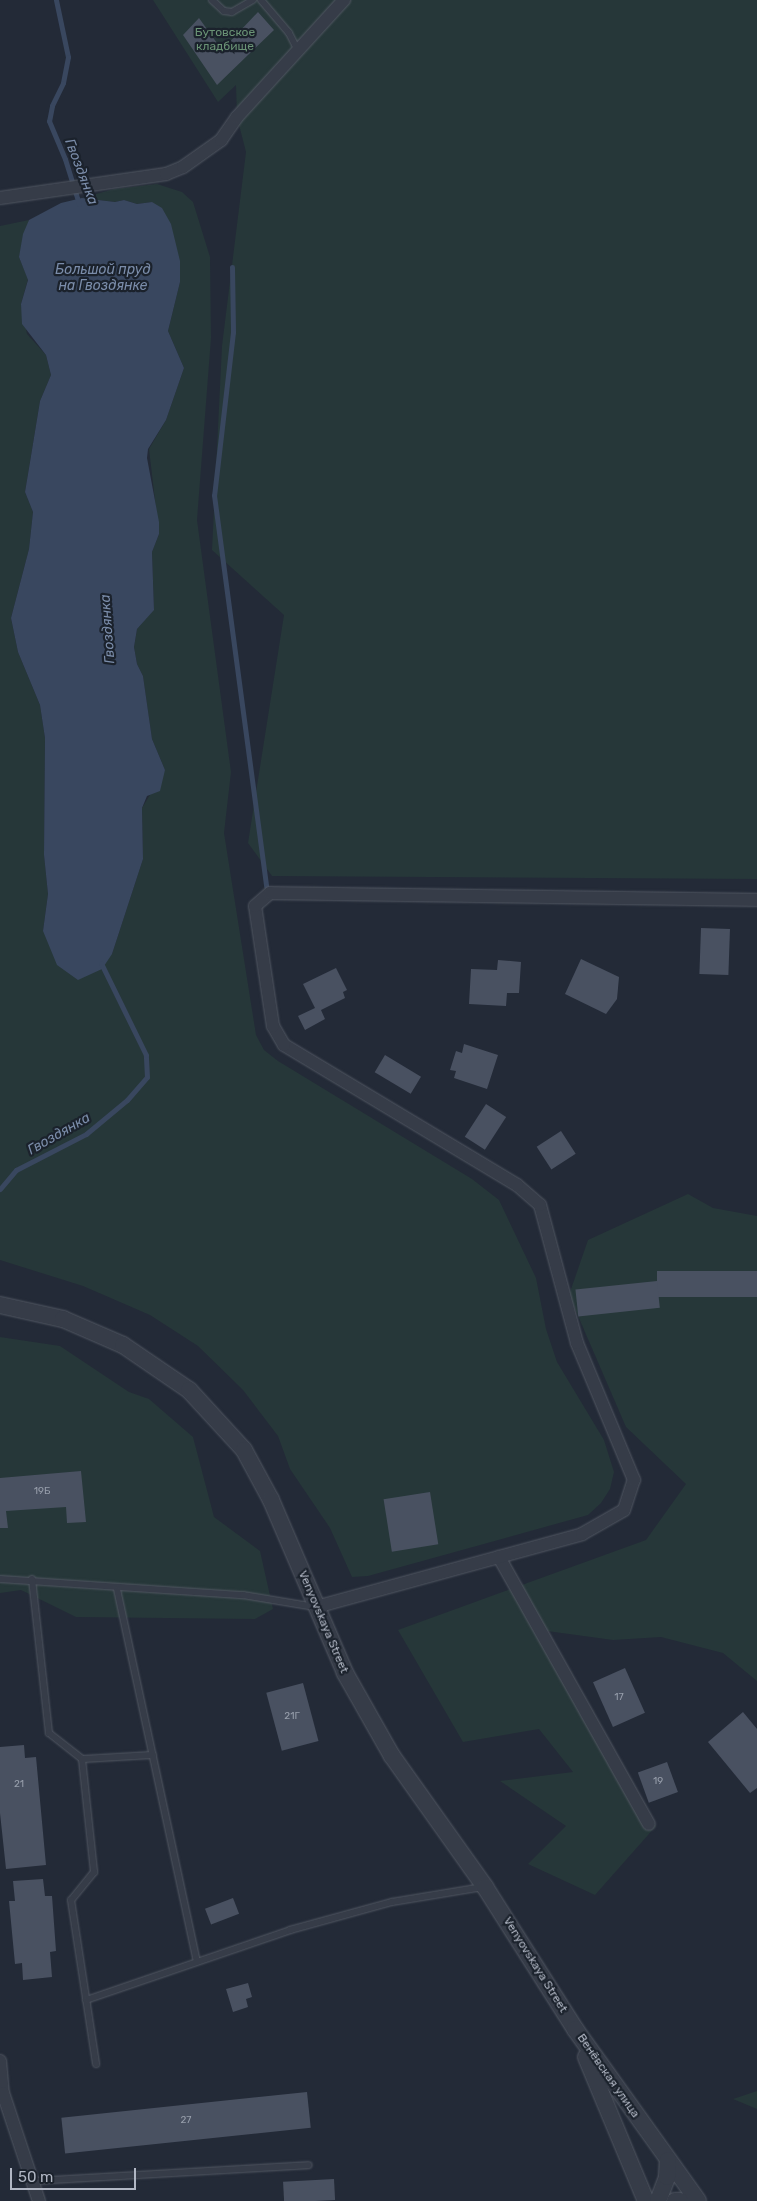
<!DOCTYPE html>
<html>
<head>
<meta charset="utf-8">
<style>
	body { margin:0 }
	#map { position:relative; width:757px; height:2201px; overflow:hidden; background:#232a37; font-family:Rubik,sans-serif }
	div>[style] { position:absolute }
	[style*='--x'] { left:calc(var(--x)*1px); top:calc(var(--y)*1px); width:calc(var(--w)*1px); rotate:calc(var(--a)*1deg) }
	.green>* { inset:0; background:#263739 }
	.water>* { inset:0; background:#39475f }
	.stream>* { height:5px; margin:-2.5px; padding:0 2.5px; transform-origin:2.5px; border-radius:2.5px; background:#39475f }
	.building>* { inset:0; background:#495161; transform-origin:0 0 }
	.roads { filter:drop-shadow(0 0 1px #515762) drop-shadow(0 0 1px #515762) }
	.service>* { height:6px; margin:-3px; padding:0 3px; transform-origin:3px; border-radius:3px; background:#363c48 }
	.minor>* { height:12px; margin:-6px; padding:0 6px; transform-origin:6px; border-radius:6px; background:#363c48 }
	.tertiary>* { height:16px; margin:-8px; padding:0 8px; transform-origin:8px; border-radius:8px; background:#363c48 }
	span { translate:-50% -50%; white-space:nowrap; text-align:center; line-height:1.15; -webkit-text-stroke:4.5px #1b222c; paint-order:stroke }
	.number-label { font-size:10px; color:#979eab }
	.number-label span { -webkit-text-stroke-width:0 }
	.park-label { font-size:12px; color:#6a9375 }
	.street-label { font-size:12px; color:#b1b7c4 }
	.water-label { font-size:14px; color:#7b8daa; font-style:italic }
	.scale { position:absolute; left:10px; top:2168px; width:126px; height:22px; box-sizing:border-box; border:2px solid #b1b7c4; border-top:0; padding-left:6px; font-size:15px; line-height:18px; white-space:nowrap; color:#b1b7c4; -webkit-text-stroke:4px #1b222c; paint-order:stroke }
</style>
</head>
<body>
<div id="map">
	<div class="green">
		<i style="clip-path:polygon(153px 0,757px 0,757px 879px,272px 876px,248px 843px,284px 615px,212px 550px,222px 346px,246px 152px,237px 117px,236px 85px,218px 102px)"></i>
		<i style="clip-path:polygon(157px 184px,182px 192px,193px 202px,210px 257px,211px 338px,197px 520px,231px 772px,224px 833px,256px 1035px,264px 1050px,278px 1061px,472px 1179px,499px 1200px,536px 1278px,546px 1329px,557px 1362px,604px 1440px,614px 1472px,610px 1489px,601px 1503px,588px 1515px,368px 1576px,352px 1577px,330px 1528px,290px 1469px,278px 1436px,243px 1390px,198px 1346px,150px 1315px,83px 1286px,0 1260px,0 226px,29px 220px,19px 257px,28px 279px,21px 304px,27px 334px,46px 355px,51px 375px,40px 401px,25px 492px,33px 512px,29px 549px,11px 618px,18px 652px,40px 705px,45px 738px,44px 855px,48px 894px,43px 931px,112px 954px,143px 859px,142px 808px,165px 770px,152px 739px,143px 676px,137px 664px,134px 647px,137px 629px,154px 609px,152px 552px,159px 534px,149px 449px,166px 420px,184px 368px,168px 331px,180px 282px,152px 202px,137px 204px,124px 200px,115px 202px,82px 198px,114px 189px)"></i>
		<i style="clip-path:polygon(688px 1194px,713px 1208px,757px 1216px,757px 1681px,723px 1653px,661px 1637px,613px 1640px,547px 1631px,656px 1826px,595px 1895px,528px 1864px,566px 1826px,500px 1781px,573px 1772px,539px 1729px,463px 1742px,398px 1630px,646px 1540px,686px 1484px,626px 1427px,569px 1295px,588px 1240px)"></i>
		<i style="clip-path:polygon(0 1337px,60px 1346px,129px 1392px,149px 1399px,193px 1437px,214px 1517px,260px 1551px,273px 1609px,255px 1619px,76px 1617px,21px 1590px,0 1593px)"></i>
		<i style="clip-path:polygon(757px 2091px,757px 2109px,733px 2099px)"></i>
	</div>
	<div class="water">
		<i style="clip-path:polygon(82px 198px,115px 202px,124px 200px,137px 204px,152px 202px,162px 208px,171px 224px,180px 261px,180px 282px,168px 331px,184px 368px,166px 420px,148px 449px,147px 458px,159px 522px,159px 534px,152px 552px,154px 610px,137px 629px,134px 647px,137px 664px,143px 676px,152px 739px,165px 770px,160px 791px,147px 796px,142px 808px,143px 859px,112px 954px,102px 969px,78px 980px,57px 965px,43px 931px,48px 894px,44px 855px,45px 738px,40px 705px,18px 652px,11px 618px,29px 549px,33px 512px,25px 492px,30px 462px,40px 401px,51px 375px,46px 355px,22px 324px,21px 304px,28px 280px,19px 257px,23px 234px,29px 220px,61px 203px)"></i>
	</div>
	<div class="stream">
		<i style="--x:56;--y:0;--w:58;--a:78.1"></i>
		<i style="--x:68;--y:57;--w:26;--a:101"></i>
		<i style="--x:63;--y:83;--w:25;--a:116"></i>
		<i style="--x:52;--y:106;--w:15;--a:101"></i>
		<i style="--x:49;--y:121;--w:41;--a:67.2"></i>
		<i style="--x:65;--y:159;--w:47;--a:72.7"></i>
		<i style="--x:232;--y:267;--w:65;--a:89.1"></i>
		<i style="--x:233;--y:332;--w:164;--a:96.6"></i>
		<i style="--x:214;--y:495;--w:395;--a:82.4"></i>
		<i style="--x:0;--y:1189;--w:25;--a:-50"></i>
		<i style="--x:16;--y:1170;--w:79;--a:-27.2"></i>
		<i style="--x:86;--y:1134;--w:53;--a:-39.7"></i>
		<i style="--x:127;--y:1100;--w:30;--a:-49"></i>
		<i style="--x:147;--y:1077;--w:22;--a:-93"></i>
		<i style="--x:146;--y:1055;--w:102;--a:-116.1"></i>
	</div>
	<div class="building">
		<i style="clip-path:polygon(258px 12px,274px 30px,217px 85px,183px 35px,199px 18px,222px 50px)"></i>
		<i style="left:701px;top:928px;width:29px;height:46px;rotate:2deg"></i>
		<i style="clip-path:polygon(581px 959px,619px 977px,617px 999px,606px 1014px,565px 994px)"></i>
		<i style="clip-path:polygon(498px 960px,521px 962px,519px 993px,507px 993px,506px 1006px,469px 1004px,471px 969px,497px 970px)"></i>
		<i style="clip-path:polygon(336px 968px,347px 990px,343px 992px,345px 998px,321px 1010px,325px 1019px,305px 1030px,298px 1016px,315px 1008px,303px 984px)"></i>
		<i style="clip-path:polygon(464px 1044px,498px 1055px,487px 1089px,454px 1078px,456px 1071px,450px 1070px,456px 1051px,462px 1053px)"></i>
		<i style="left:385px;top:1055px;width:42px;height:20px;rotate:31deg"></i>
		<i style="left:486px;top:1104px;width:24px;height:39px;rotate:33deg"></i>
		<i style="left:561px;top:1131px;width:27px;height:29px;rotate:57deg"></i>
		<i style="left:757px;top:1271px;width:26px;height:100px;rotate:90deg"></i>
		<i style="left:657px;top:1281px;width:27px;height:82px;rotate:84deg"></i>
		<i style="clip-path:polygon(81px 1471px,86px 1522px,67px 1523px,66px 1507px,6px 1511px,8px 1528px,0 1528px,0 1478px)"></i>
		<i style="left:430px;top:1492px;width:53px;height:47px;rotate:81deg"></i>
		<i style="left:625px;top:1668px;width:49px;height:35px;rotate:66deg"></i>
		<i style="left:303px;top:1683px;width:60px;height:38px;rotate:75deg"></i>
		<i style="clip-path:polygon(743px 1712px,757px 1729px,757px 1788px,750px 1793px,708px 1742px)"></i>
		<i style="clip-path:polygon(24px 1745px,25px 1758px,36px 1757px,46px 1865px,6px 1869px,0 1813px,0 1747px)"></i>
		<i style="left:667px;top:1762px;width:32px;height:31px;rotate:70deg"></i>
		<i style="clip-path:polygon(43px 1879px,45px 1896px,52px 1896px,56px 1951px,50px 1952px,52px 1977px,23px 1980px,22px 1963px,15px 1964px,9px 1901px,15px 1901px,13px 1881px)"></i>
		<i style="left:233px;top:1898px;width:17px;height:30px;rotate:69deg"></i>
		<i style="clip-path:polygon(248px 1983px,252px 1997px,246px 1999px,248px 2007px,233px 2012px,226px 1989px)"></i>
		<i style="left:307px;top:2092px;width:36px;height:247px;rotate:84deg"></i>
		<i style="left:334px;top:2179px;width:21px;height:51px;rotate:87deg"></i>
	</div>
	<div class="roads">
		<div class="service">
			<i style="--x:212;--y:0;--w:16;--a:43"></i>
			<i style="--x:224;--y:11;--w:8;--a:7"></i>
			<i style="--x:232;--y:12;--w:24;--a:-30"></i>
			<i style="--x:261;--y:0;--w:43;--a:49.7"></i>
			<i style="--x:289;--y:33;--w:18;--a:63"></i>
			<i style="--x:0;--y:1579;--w:244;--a:3.8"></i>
			<i style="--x:243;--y:1595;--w:73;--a:9.5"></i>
			<i style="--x:32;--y:1579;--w:155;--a:83.7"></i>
			<i style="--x:49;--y:1733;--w:42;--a:38.2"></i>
			<i style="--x:82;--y:1759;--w:114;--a:83.9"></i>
			<i style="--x:94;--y:1872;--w:36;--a:129"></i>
			<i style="--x:71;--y:1900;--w:166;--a:81.3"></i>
			<i style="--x:117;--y:1589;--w:381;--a:77.9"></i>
			<i style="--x:82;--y:1759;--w:71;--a:-3.2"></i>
			<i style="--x:86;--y:2000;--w:216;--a:-18.9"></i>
			<i style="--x:290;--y:1930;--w:106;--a:-15.4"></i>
			<i style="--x:392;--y:1902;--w:92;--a:-9.4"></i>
			<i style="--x:33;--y:2181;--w:276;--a:-3.3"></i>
		</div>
		<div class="minor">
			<i style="--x:0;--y:198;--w:168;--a:-8.2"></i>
			<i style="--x:166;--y:174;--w:18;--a:-22"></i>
			<i style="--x:183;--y:167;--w:47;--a:-35.4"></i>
			<i style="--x:221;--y:140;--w:28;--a:-55"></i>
			<i style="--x:237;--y:117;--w:159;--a:-47.6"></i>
			<i style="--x:499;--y:1557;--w:306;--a:60.7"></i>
			<i style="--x:316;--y:1607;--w:276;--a:-15.3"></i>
			<i style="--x:582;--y:1534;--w:48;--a:-29.7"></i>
			<i style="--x:624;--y:1510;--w:32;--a:-72"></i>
			<i style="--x:634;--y:1480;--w:148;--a:-112.6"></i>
			<i style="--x:577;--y:1343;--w:143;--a:-105"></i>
			<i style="--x:540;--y:1205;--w:30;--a:-139"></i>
			<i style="--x:517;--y:1185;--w:272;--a:-149"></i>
			<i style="--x:284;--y:1045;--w:22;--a:-120"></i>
			<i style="--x:273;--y:1026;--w:121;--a:-98.5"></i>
			<i style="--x:255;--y:906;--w:20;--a:-41"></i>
			<i style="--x:270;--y:893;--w:487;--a:0.8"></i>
			<i style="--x:0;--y:2061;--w:32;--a:85"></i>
			<i style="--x:3;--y:2093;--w:114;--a:71.6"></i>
		</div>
		<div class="tertiary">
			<i style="--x:0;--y:1305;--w:65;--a:12.5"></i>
			<i style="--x:63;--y:1319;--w:65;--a:23.4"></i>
			<i style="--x:123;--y:1345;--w:80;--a:34.3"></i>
			<i style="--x:189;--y:1390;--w:81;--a:47.5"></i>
			<i style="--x:244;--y:1450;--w:57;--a:61.6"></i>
			<i style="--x:271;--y:1500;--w:188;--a:66.8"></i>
			<i style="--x:345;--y:1673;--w:95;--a:60.5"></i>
			<i style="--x:392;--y:1756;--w:161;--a:54.6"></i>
			<i style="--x:485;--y:1887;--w:168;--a:57.6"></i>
			<i style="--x:575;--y:2029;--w:211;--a:54.4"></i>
			<i style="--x:586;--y:2057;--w:156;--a:67.4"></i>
			<i style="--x:658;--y:2201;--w:26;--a:-69"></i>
			<i style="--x:667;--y:2177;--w:17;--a:-87"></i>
			<i style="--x:675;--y:2201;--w:5;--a:0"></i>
		</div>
	</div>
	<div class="number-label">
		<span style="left:42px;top:1492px">19Б</span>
		<span style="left:619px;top:1698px">17</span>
		<span style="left:292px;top:1717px">21Г</span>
		<span style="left:658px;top:1782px">19</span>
		<span style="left:19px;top:1785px">21</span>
		<span style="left:186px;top:2121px">27</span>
	</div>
	<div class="park-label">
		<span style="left:225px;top:40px">Бутовское<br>кладбище</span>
	</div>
	<div class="street-label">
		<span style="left:323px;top:1622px;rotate:67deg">Venyovskaya Street</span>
		<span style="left:535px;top:1965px;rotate:58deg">Venyovskaya Street</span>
		<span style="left:608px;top:2076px;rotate:55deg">Венёвская улица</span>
	</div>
	<div class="water-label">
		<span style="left:81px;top:172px;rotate:69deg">Гвоздянка</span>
		<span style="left:103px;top:278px">Большой пруд<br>на Гвоздянке</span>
		<span style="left:108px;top:629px;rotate:-94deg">Гвоздянка</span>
		<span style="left:59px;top:1134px;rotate:-30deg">Гвоздянка</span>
	</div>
	<div class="scale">50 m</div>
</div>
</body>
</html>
